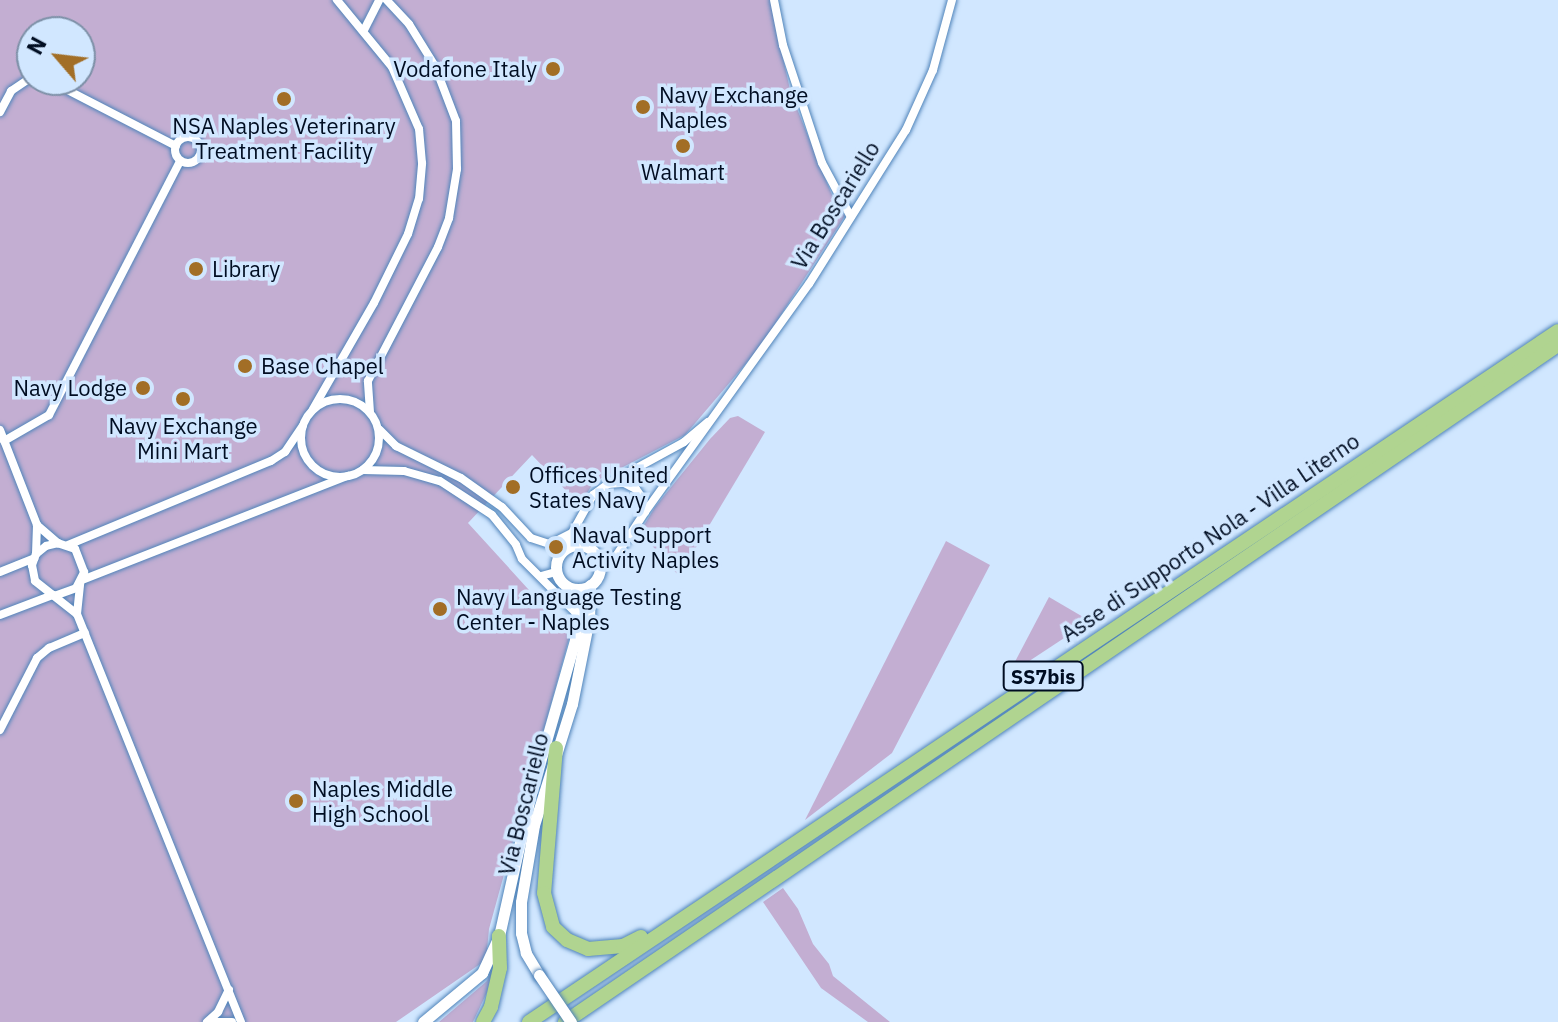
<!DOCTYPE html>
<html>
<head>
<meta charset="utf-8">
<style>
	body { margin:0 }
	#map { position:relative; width:1558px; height:1022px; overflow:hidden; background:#d1e7ff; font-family:"IBM Plex Sans",sans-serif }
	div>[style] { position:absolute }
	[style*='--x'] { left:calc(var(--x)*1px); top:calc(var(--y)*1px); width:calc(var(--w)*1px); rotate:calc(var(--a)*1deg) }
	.green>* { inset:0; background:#c3aed2 }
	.roads { filter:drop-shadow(0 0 2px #5084ba) drop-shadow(0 0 2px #5084ba) }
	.street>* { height:8px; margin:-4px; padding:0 4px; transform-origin:4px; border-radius:4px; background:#fff }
	.street>.ring { margin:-4px; padding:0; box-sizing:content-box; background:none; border:8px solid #fff; border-radius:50% }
	.secondary>* { height:11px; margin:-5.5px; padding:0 5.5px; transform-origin:5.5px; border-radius:5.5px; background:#fff }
	.secondary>.ring { margin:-5.5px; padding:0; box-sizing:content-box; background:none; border:11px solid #fff; border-radius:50% }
	.highway>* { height:14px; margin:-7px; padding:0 7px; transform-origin:7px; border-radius:7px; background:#b0d490 }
	.bridges { filter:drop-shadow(0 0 2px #5084ba) drop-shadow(0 0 2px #5084ba) }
	.secondary-bridge>* { height:11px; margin:-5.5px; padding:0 5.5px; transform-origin:5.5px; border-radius:5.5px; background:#fff }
	.dots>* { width:22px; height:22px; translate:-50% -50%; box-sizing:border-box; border:4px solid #d1e7ff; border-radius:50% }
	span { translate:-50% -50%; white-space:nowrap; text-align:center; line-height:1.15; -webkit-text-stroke:7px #d1e7ff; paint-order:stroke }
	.shield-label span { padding:2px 6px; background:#d1e7ff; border:2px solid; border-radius:6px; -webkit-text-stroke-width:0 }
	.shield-label { font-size:20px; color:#000d22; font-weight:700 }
	.poi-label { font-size:22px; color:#000d22 }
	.right { translate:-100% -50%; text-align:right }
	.left { translate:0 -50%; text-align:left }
	.street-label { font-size:22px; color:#000d22 }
	.north { position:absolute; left:16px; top:16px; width:80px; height:80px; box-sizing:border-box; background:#d1e7ff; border:2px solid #7d90a7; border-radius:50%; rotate:298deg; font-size:22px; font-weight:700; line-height:32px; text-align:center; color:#000d22 }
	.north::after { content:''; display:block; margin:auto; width:28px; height:36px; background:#a26e26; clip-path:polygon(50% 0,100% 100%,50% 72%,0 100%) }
</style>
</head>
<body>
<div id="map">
	<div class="green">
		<i style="clip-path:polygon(evenodd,0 0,770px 0,791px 94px,832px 195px,845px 216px,760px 347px,685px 435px,594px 482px,579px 506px,569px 504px,573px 498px,532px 455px,468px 523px,570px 635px,489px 929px,486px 960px,396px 1022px,0 1022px,0 0,32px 32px,80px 32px,80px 80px,32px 80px,32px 32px)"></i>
		<i style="clip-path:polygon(738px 416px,765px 432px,679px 576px,640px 532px,655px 507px,710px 439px,730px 418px)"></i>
		<i style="clip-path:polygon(946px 541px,990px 565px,892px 753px,805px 820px)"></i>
		<i style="clip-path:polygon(1049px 597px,1090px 621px,1008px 675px)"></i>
		<i style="clip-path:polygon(783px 888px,798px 909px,813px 944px,829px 964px,833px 976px,890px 1022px,868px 1022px,821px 988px,763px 902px)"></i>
		<i style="clip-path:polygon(495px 962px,489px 988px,473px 1022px,439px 1022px,487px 981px)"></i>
	</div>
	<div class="roads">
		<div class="street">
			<i style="--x:774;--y:0;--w:46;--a:78.7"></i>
			<i style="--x:783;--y:45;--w:124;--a:71.7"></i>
			<i style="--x:822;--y:163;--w:61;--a:61.8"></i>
			<i style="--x:364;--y:30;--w:34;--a:-63"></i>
			<i style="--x:48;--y:80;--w:144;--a:27.3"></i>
			<i style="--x:0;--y:112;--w:24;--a:-62"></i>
			<i style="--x:11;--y:91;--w:25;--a:-34"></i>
			<i class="ring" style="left:175px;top:137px;width:18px;height:18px"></i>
			<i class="ring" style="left:301px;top:399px;width:70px;height:70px"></i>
			<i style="--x:313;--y:409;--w:122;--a:-60.1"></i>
			<i style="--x:374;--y:303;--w:77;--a:-63.8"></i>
			<i style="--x:408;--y:234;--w:37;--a:-73"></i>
			<i style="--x:419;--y:199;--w:36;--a:-85"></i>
			<i style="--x:422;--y:163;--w:34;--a:-95"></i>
			<i style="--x:419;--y:129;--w:68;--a:-113.5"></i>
			<i style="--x:392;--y:67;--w:87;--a:-129.4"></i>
			<i style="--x:370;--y:412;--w:31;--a:-94"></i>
			<i style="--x:368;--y:381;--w:151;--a:-62.4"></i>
			<i style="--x:438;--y:247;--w:31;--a:-69"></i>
			<i style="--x:449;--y:218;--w:50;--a:-80.7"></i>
			<i style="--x:457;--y:169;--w:48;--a:-91.2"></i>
			<i style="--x:456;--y:121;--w:59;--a:-110.9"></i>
			<i style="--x:435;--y:66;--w:49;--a:-121.8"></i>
			<i style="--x:409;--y:24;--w:33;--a:-133"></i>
			<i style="--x:0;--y:430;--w:102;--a:68.7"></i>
			<i style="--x:37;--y:525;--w:29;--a:92"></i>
			<i style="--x:380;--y:430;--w:23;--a:45"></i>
			<i style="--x:396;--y:446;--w:72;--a:26.2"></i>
			<i style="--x:461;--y:478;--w:50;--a:35.3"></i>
			<i style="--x:502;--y:507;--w:42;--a:46.9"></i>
			<i style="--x:531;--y:538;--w:20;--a:18"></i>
			<i style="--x:550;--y:544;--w:22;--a:-27"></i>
			<i style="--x:4;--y:441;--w:52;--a:-30"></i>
			<i style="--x:49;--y:415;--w:286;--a:-62.7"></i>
			<i style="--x:363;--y:470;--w:41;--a:1.4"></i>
			<i style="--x:404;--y:471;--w:37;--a:16"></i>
			<i style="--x:440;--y:481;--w:62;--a:33.2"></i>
			<i style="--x:492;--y:515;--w:38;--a:51"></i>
			<i style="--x:516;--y:545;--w:15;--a:67"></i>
			<i style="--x:522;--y:559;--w:76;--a:45"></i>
			<i style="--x:611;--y:482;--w:83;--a:-28.7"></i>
			<i style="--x:684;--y:442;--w:31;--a:-40"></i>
			<i style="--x:645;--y:512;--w:281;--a:-54.3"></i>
			<i style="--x:809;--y:284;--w:182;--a:-57.8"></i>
			<i style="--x:906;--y:130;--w:66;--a:-65.8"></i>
			<i style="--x:933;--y:70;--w:73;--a:-74.8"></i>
			<i style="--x:37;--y:525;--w:28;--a:41"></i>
			<i style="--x:68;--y:545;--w:220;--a:-22.5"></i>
			<i style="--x:271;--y:461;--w:17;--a:-33"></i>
			<i style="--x:285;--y:452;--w:32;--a:-56"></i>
			<i style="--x:562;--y:551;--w:64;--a:-61"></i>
			<i style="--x:593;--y:495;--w:19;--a:-36"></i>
			<i style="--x:608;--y:484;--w:16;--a:-4"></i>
			<i style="--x:624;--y:483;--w:13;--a:27"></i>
			<i style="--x:636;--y:489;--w:12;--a:55"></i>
			<i style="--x:643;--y:499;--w:13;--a:81"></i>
			<i style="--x:645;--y:512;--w:56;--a:123.4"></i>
			<i style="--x:614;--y:559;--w:15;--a:157"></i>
			<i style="--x:0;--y:572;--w:37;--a:-22"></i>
			<i style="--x:541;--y:576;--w:16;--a:-15"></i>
			<i style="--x:82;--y:580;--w:286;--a:-21.4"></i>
			<i style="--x:57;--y:595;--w:20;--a:-20"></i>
			<i style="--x:76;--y:588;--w:18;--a:-63"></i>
			<i style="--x:84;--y:572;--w:25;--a:-111"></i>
			<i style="--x:75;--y:549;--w:18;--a:-161"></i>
			<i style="--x:58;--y:543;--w:12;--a:166"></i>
			<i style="--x:46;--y:546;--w:13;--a:141"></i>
			<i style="--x:36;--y:554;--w:12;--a:110"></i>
			<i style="--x:32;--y:565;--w:16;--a:79"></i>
			<i style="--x:35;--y:581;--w:53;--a:38.2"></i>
			<i style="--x:77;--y:614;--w:440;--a:68.1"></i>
			<i style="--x:77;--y:614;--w:31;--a:-84"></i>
			<i style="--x:0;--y:615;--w:57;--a:-20.7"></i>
			<i style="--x:0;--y:730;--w:81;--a:-62.8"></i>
			<i style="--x:37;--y:658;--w:16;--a:-40"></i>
			<i style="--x:49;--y:648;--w:39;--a:-23"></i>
			<i style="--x:207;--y:1022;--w:15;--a:-42"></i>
			<i style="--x:218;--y:1012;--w:25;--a:-64"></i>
			<i style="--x:211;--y:1022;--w:21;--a:0"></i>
		</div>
		<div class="secondary">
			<i class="ring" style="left:556px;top:545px;width:33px;height:33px"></i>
			<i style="--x:539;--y:975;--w:26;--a:-121"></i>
			<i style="--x:526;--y:953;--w:21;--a:-104"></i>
			<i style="--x:521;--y:933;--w:31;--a:-90"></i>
			<i style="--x:521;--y:902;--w:78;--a:-80.4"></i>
			<i style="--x:534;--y:825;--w:127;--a:-72.6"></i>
			<i style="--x:572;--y:704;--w:87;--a:-78.7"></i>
			<i style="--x:589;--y:619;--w:34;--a:-88"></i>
			<i style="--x:423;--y:1022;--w:77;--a:-39.7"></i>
			<i style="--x:482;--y:973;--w:41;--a:-65.3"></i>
			<i style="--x:499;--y:936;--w:142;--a:-77.4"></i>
			<i style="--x:530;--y:797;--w:163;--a:-74"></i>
			<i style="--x:575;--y:640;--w:26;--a:-86"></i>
			<i style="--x:577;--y:614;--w:25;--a:-99"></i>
		</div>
		<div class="highway">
			<i style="--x:556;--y:748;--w:145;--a:94.7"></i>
			<i style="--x:544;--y:893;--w:35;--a:75"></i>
			<i style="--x:553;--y:927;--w:19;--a:43"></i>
			<i style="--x:567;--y:940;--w:23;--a:23"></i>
			<i style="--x:588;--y:949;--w:35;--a:-5"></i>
			<i style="--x:623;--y:946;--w:20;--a:-27"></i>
			<i style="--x:483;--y:1022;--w:17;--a:-62"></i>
			<i style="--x:491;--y:1007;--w:40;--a:-77"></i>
			<i style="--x:500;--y:968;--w:32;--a:-92"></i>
			<i style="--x:529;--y:1022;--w:1239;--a:-33.88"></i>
			<i style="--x:565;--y:1022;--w:1202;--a:-34.29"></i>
		</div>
	</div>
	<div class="bridges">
		<div class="secondary-bridge">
			<i style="--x:539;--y:975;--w:57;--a:55.8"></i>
		</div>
	</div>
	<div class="dots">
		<i style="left:553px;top:69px;background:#a26e26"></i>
		<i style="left:284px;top:99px;background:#a26e26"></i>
		<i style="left:643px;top:107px;background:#a26e26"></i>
		<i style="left:683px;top:146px;background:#a26e26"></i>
		<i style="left:196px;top:269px;background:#a26e26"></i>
		<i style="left:245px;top:366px;background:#a26e26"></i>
		<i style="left:143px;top:388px;background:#a26e26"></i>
		<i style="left:183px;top:399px;background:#a26e26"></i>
		<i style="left:513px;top:487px;background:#a26e26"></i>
		<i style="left:556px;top:547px;background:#a26e26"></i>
		<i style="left:440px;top:609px;background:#a26e26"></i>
		<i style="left:296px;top:801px;background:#a26e26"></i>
	</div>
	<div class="shield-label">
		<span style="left:1043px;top:676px">SS7bis</span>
	</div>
	<div class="poi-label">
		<span class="right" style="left:537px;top:69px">Vodafone Italy</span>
		<span class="left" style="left:659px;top:107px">Navy Exchange<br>Naples</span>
		<span style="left:284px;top:138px">NSA Naples Veterinary<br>Treatment Facility</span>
		<span style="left:683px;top:172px">Walmart</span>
		<span class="left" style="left:212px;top:269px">Library</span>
		<span class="left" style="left:261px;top:366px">Base Chapel</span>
		<span class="right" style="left:127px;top:388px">Navy Lodge</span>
		<span style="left:183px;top:438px">Navy Exchange<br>Mini Mart</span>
		<span class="left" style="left:529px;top:487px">Offices United<br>States Navy</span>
		<span class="left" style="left:572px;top:547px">Naval Support<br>Activity Naples</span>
		<span class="left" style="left:456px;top:609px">Navy Language Testing<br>Center - Naples</span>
		<span class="left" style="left:312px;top:801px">Naples Middle<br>High School</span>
	</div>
	<div class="street-label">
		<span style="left:835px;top:205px;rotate:-58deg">Via Boscariello</span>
		<span style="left:1210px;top:537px;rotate:-34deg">Asse di Supporto Nola - Villa Literno</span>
		<span style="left:523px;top:804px;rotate:-76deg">Via Boscariello</span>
	</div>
	<div class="north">N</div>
</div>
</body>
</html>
